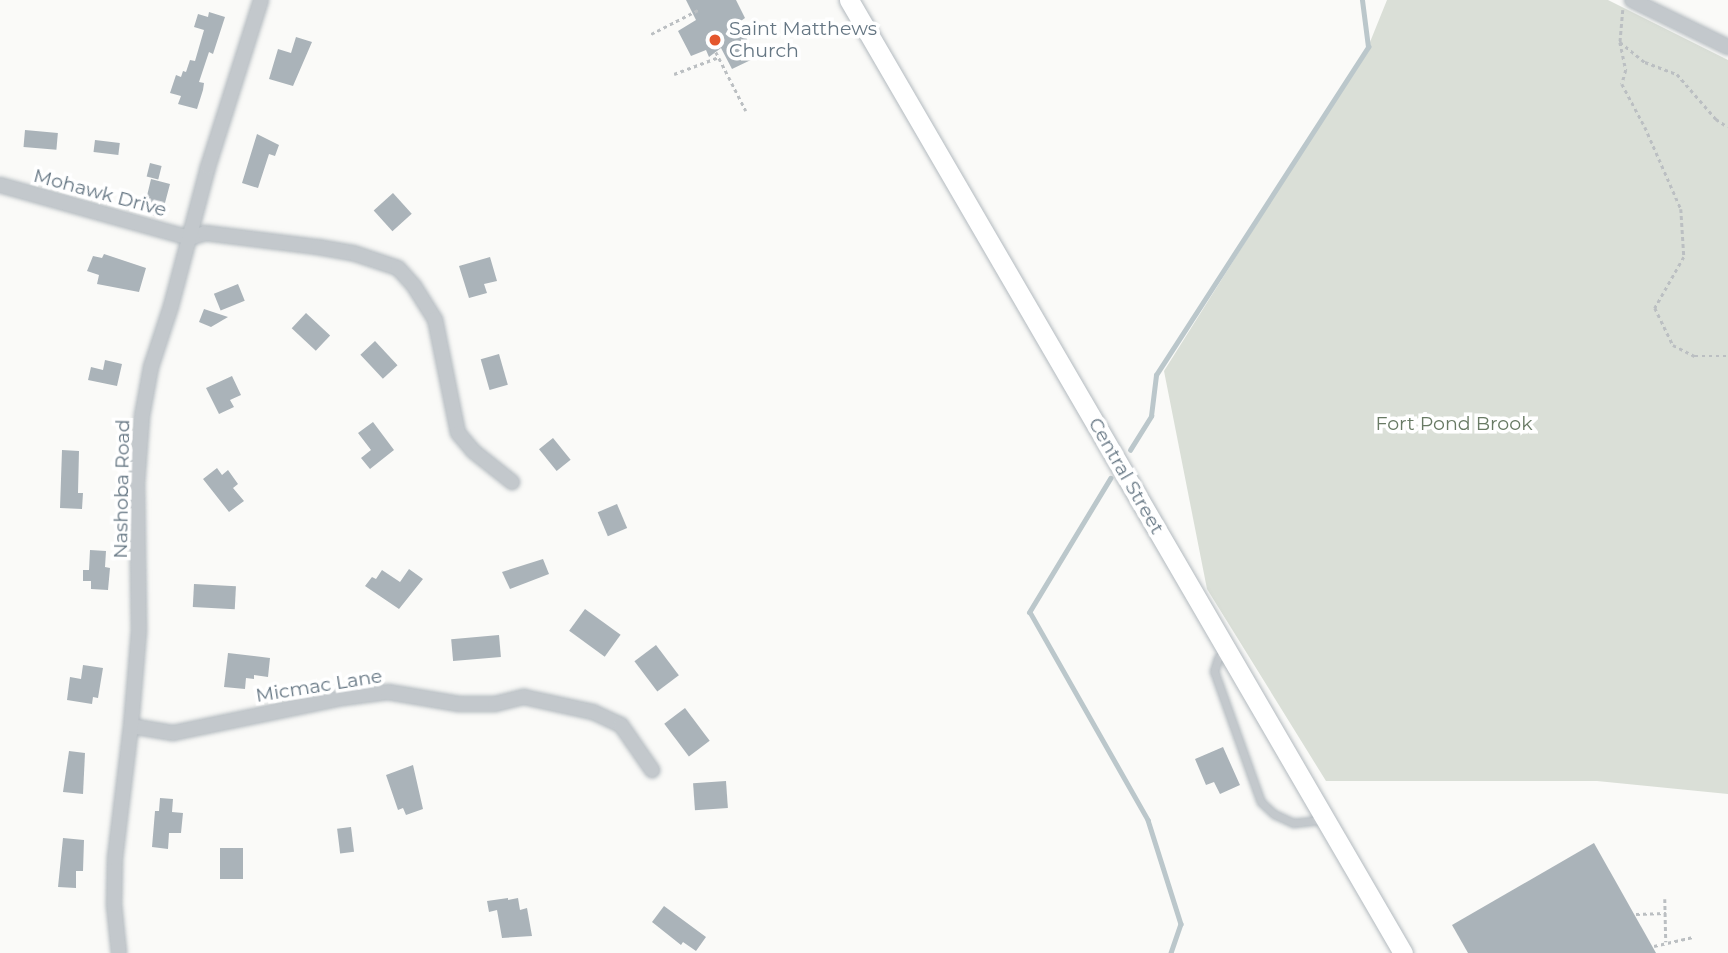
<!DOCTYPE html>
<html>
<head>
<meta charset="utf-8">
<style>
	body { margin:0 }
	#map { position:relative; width:1728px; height:953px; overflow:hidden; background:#fafaf8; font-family:Montserrat,sans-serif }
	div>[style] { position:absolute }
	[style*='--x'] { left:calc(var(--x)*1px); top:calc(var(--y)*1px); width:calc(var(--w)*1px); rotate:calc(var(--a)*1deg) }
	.green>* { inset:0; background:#dadfd7 }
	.stream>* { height:4.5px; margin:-2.25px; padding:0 2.25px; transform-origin:2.25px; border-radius:2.25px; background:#bbc7cb }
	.building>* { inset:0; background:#aab3b9; transform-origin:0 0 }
	.path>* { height:2.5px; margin-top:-1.25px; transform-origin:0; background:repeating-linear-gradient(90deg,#bbbfc2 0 3.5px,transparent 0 7px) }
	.roads { filter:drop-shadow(0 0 2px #b3babf) drop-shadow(0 0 2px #b3babf) }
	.lane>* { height:7px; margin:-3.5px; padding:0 3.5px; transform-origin:3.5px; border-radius:3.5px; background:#c3c8cc }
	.street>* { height:14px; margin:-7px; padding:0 7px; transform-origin:7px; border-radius:7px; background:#c3c8cc }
	.secondary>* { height:19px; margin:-9.5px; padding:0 9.5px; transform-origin:9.5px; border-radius:9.5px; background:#fff }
	.dots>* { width:19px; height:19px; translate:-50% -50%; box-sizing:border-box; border:4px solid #fff; border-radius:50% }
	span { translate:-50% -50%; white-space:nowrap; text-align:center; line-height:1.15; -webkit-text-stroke:7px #fff; paint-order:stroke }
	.poi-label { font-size:19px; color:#657683 }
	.left { translate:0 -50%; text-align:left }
	.street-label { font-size:19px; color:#657683 }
	.park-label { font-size:19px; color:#687a64 }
</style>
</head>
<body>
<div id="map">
	<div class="green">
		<i style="clip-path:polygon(1387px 0,1608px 0,1728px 60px,1728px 794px,1597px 781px,1326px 781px,1207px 589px,1164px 371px,1368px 47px)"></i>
	</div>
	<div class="stream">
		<i style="--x:1130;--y:450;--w:40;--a:-58"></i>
		<i style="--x:1151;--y:416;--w:41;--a:-83"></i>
		<i style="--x:1156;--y:375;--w:391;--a:-57.1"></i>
		<i style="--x:1368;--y:47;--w:47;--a:-97.3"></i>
		<i style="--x:1111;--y:478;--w:157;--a:121.2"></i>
		<i style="--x:1030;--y:612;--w:239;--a:60.4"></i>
		<i style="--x:1148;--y:820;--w:109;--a:72.4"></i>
		<i style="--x:1181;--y:924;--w:31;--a:109"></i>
	</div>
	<div class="building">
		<i style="clip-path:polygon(686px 0,736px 0,745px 18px,738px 23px,757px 57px,732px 69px,721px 48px,709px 57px,706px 50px,691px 56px,678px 31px,696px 20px)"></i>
		<i style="clip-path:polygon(209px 12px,225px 17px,213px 54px,209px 52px,199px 82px,204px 83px,203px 90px,197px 109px,178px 104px,181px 96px,170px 93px,176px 75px,181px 77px,183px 71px,186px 72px,190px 60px,195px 61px,204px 30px,194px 27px,198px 14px,208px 17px)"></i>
		<i style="clip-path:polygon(296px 37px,312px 42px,293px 86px,269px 79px,278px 49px,291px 53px)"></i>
		<i style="left:25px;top:130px;width:33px;height:17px;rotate:5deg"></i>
		<i style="clip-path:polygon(257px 134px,279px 145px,275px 156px,269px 154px,258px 188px,242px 183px)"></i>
		<i style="left:95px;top:140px;width:25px;height:12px;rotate:7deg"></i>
		<i style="left:150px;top:163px;width:12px;height:14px;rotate:14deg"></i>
		<i style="clip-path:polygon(151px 179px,170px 184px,161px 218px,147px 214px,150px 201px,146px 200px)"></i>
		<i style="left:393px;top:193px;width:28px;height:26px;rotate:48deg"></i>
		<i style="clip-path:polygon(104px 254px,146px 268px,139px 292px,97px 284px,99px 275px,87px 271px,93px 256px,102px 258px)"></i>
		<i style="clip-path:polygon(490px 257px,497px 281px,484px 284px,487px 293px,469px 298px,459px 266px)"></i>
		<i style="left:238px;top:284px;width:18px;height:26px;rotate:68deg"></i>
		<i style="clip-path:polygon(204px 309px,228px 317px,211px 327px,199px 322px)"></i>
		<i style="left:306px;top:313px;width:33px;height:21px;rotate:43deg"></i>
		<i style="left:375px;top:341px;width:33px;height:20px;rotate:47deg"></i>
		<i style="left:499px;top:354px;width:32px;height:19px;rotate:74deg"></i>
		<i style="clip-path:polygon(105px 360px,122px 364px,117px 386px,88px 380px,91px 367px,103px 370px)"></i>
		<i style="clip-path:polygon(232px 376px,241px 395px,230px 400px,234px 407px,219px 414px,206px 388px)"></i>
		<i style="clip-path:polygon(373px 422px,394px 450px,370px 469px,361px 458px,371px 450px,358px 433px)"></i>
		<i style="left:553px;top:438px;width:28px;height:18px;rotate:51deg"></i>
		<i style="clip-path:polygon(62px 450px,79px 451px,78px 493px,83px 493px,82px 509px,60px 508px)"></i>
		<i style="clip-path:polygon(217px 468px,222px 475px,228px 470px,238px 484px,233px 488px,244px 501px,229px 512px,203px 479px)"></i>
		<i style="left:617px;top:504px;width:26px;height:21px;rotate:67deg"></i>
		<i style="clip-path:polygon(90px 550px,106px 551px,105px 567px,110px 568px,108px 590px,91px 589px,91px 581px,83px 581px,83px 570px,89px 570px)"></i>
		<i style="clip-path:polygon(543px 559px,549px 574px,510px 589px,502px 572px)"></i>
		<i style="clip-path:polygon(409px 569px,423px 579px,399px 609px,365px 586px,372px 577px,376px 579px,382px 570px,400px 582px)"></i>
		<i style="left:194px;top:584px;width:42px;height:23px;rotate:3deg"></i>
		<i style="left:585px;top:609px;width:44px;height:27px;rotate:36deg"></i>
		<i style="left:499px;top:635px;width:22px;height:48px;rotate:85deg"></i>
		<i style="left:656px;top:645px;width:38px;height:27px;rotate:53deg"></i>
		<i style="clip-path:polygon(228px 653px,270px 658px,268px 677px,254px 675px,254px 679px,246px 678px,245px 689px,224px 687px)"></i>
		<i style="clip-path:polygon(83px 665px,103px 668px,98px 698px,93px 697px,92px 704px,67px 700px,70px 677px,81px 679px)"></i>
		<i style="left:685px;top:708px;width:41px;height:26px;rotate:53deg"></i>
		<i style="clip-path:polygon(1223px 747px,1240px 785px,1220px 794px,1214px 782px,1206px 785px,1195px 759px)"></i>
		<i style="clip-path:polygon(69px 751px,85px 753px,83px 794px,63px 792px)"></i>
		<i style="clip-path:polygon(413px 765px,423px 809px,406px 815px,403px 808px,398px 810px,386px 775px)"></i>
		<i style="left:726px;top:781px;width:27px;height:33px;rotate:86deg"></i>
		<i style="clip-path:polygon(160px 798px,173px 799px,172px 812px,183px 813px,181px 833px,169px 833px,168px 849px,152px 847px,155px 811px,159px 811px)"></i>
		<i style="left:351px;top:827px;width:25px;height:14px;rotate:83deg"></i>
		<i style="clip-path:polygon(63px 838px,84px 840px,83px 871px,76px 871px,76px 888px,58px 887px)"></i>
		<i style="clip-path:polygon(1594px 843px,1656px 953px,1468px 953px,1452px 925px)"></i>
		<i style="left:220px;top:848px;width:23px;height:31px"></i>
		<i style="clip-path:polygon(508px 898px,508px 900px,518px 898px,520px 910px,527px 908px,532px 936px,502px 938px,497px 910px,489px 912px,487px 901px)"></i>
		<i style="clip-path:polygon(664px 906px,706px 937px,696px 951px,683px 942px,681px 945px,652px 922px)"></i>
	</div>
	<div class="path">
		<i style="--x:1623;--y:10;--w:32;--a:95"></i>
		<i style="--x:1620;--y:42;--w:29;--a:78"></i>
		<i style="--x:1626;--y:70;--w:15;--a:106"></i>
		<i style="--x:1622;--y:84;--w:49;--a:61.9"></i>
		<i style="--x:1645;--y:127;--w:90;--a:66.3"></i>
		<i style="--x:1681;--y:209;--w:48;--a:86.4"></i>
		<i style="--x:1684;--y:257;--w:59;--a:119.6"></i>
		<i style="--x:1655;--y:308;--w:41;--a:64.1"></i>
		<i style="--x:1673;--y:345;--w:25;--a:27"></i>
		<i style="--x:1695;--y:356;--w:33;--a:0"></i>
		<i style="--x:651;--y:34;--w:53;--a:-27.1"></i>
		<i style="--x:1620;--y:42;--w:32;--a:39"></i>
		<i style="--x:1645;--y:62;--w:34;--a:21"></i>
		<i style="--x:1677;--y:74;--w:60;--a:49.1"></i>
		<i style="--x:1716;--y:119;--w:14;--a:34"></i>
		<i style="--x:716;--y:52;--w:66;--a:63"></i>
		<i style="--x:674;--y:74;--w:48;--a:-20.7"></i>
		<i style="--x:1665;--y:899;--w:43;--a:88.7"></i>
		<i style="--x:1636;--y:914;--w:30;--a:-2"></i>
		<i style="--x:1654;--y:946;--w:40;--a:-13"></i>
	</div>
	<div class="roads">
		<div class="lane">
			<i style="--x:1226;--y:652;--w:10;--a:143"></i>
			<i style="--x:1218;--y:658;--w:14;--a:107"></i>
			<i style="--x:1214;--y:671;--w:139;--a:70.3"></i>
			<i style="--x:1261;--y:802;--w:18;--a:43"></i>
			<i style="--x:1274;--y:814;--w:21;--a:25"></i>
			<i style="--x:1293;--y:823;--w:30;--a:-6"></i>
		</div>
		<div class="street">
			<i style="--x:1632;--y:0;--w:107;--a:26.1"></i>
			<i style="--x:0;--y:185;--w:197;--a:15.6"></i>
			<i style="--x:190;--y:238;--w:16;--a:-18"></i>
			<i style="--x:205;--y:233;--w:114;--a:7.1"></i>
			<i style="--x:318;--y:247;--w:36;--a:10"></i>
			<i style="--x:353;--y:253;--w:47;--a:18.4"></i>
			<i style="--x:398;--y:268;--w:24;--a:48"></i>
			<i style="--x:414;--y:286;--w:39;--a:58"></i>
			<i style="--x:435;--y:319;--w:116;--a:78.6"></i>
			<i style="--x:458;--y:433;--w:23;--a:50"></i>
			<i style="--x:473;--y:451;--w:50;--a:38.5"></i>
			<i style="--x:131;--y:726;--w:43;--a:9.5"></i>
			<i style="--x:173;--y:733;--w:173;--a:-11.7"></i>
			<i style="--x:342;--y:698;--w:46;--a:-7.4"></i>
			<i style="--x:388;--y:692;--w:72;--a:9.6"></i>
			<i style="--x:459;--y:704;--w:36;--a:0"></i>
			<i style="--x:495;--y:704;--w:30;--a:-14"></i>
			<i style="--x:524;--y:697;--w:71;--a:12.3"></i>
			<i style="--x:593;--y:712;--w:31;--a:25"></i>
			<i style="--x:621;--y:725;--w:55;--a:55.4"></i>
			<i style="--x:119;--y:953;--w:48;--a:-95.9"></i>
			<i style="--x:114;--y:905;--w:47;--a:-88.8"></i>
			<i style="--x:115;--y:858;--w:133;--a:-83.1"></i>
			<i style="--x:131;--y:726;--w:96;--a:-85.2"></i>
			<i style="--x:139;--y:630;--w:147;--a:-90.8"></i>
			<i style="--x:137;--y:483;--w:67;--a:-85.7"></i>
			<i style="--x:142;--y:416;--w:50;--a:-79.6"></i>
			<i style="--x:151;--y:367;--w:64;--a:-71.8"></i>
			<i style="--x:171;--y:306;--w:144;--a:-75.1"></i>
			<i style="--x:208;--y:167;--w:175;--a:-72.4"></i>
		</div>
		<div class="secondary">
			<i style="--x:849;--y:0;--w:1102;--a:59.83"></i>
		</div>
	</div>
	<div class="dots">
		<i style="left:715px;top:40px;background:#e4572e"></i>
	</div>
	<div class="poi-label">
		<span class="left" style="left:729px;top:40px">Saint Matthews<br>Church</span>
	</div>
	<div class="street-label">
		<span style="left:100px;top:193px;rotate:15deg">Mohawk Drive</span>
		<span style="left:1126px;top:476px;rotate:60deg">Central Street</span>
		<span style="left:122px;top:489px;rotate:-89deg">Nashoba Road</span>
		<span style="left:319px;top:686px;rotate:-9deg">Micmac Lane</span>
	</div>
	<div class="park-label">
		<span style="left:1454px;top:424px">Fort Pond Brook</span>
	</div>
</div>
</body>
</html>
